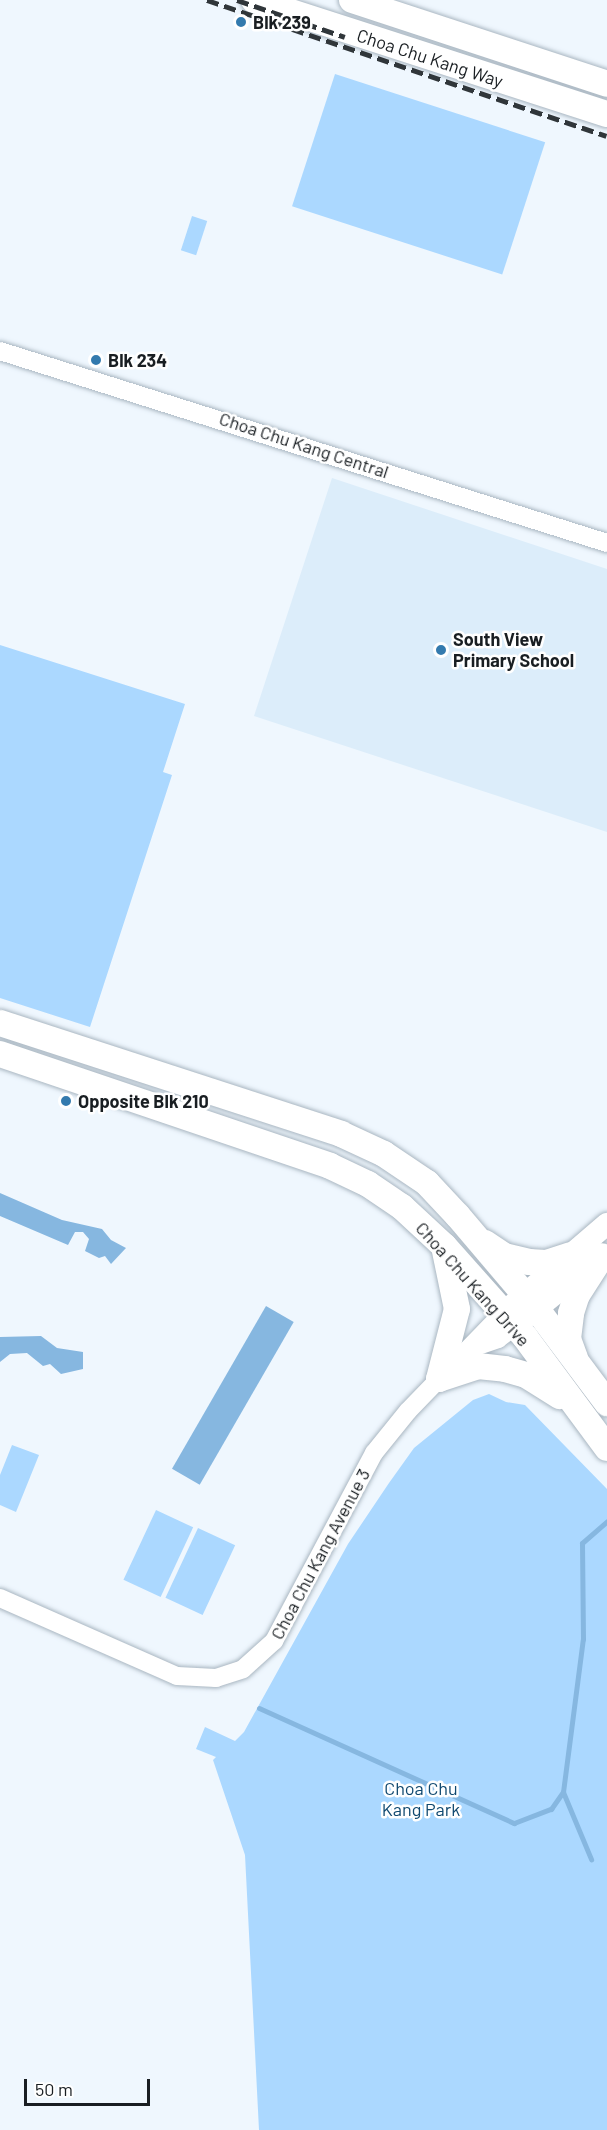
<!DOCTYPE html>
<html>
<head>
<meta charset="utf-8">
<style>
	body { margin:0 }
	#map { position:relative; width:607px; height:2130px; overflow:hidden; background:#eff7fe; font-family:Barlow,sans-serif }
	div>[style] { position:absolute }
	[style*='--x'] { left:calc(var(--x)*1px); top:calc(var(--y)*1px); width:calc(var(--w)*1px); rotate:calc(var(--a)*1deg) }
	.built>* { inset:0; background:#dcedfa }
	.green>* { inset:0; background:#abd8ff; transform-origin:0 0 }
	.water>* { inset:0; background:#86b7e0; transform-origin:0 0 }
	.stream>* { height:5px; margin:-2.5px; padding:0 2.5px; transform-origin:2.5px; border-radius:2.5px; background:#86b7e0 }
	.roads { filter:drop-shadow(0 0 2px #a9b6c1) drop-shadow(0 0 2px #a9b6c1) }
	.minor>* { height:18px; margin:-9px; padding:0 9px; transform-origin:9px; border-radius:9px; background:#fff }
	.tertiary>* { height:22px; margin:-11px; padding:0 11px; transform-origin:11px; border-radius:11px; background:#fff }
	.secondary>* { height:26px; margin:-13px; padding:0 13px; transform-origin:13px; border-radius:13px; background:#fff }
	.rail>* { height:4.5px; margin-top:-2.25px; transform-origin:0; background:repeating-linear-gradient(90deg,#30363a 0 12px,transparent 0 18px) }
	.dots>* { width:16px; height:16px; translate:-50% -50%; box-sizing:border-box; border:3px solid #fff; border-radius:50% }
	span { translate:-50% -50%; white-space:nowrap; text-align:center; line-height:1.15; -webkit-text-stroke:5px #fff; paint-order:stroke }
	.poi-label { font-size:18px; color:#191e22; font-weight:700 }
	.left { translate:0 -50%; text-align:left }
	.street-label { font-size:18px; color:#191e22 }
	.park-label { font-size:18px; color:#104970 }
	.scale { position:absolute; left:24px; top:2079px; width:126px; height:27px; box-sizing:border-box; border:3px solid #191e22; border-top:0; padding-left:8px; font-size:18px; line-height:21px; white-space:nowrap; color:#191e22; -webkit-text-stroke:4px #fff; paint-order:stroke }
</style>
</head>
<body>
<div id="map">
	<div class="built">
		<i style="clip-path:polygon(332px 478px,607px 569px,607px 832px,254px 716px)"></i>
	</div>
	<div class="green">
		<i style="left:335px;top:74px;width:221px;height:139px;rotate:18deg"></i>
		<i style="left:192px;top:216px;width:16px;height:36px;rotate:18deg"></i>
		<i style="clip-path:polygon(0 645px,185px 704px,163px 772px,172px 775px,90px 1027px,0 998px)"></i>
		<i style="clip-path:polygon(489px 1394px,506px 1402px,525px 1405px,607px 1489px,607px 2130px,259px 2130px,245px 1855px,213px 1760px,216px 1757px,196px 1749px,205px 1727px,235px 1741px,244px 1732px,348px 1544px,389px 1483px,414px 1448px,473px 1400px)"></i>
		<i style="clip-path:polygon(12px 1445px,39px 1455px,16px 1512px,0 1505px,0 1475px)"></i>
		<i style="left:156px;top:1510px;width:41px;height:77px;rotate:25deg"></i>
		<i style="left:198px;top:1528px;width:41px;height:77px;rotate:25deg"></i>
	</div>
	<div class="water">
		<i style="clip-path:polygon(0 1193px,62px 1220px,102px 1229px,111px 1240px,126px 1248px,111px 1264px,105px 1256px,99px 1258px,85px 1251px,89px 1239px,83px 1232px,75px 1232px,68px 1245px,0 1216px)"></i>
		<i style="left:266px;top:1306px;width:32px;height:188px;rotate:30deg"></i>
		<i style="clip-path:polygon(41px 1336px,57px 1348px,83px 1352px,83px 1369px,61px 1374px,50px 1364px,43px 1366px,27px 1353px,10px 1354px,0 1362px,0 1337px)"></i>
	</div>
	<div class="stream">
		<i style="--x:259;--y:1708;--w:280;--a:24.3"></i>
		<i style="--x:514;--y:1823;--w:40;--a:-21"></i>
		<i style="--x:551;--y:1809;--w:21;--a:-55"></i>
		<i style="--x:563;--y:1792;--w:154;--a:-82.6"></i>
		<i style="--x:583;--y:1639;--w:96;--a:-90.6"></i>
		<i style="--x:582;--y:1543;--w:33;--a:-41"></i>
		<i style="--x:563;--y:1792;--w:73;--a:67.3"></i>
	</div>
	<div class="roads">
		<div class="minor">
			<i style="--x:0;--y:351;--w:637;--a:17.55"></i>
			<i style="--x:472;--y:1348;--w:28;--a:-19"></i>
			<i style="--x:498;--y:1339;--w:21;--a:-37"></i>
			<i style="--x:0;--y:1598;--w:193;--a:23.8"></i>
			<i style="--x:177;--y:1676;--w:39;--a:3"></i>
			<i style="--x:216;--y:1678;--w:28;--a:-18"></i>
			<i style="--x:243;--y:1669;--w:42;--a:-42.1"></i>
			<i style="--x:274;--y:1641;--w:213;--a:-62"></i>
			<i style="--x:374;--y:1453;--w:54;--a:-51"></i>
			<i style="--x:408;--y:1411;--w:136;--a:-45.9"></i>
		</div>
		<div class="tertiary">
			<i style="--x:503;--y:1313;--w:137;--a:-40.6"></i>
			<i style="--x:515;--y:1326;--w:104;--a:-38.7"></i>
		</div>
		<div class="secondary">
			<i style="--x:254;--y:0;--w:371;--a:17.9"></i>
			<i style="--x:352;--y:0;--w:268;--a:18.2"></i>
			<i style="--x:0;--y:1023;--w:359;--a:18"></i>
			<i style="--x:341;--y:1134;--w:47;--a:24.9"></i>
			<i style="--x:384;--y:1154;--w:52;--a:34"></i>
			<i style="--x:427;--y:1183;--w:45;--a:46.8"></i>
			<i style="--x:458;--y:1216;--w:121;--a:49.7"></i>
			<i style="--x:536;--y:1308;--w:119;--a:53.2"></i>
			<i style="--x:0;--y:1054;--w:348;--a:18.7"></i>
			<i style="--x:330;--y:1166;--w:42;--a:25.3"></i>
			<i style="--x:368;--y:1184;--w:41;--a:34.1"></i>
			<i style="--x:402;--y:1207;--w:57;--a:42.9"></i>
			<i style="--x:444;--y:1246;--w:122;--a:48.3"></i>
			<i style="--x:525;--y:1337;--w:138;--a:53.5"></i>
			<i style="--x:485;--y:1243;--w:23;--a:34"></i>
			<i style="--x:504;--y:1256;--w:26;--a:13"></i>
			<i style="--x:529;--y:1262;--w:17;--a:3"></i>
			<i style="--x:546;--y:1263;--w:25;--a:-18"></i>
			<i style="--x:575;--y:1358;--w:20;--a:-110"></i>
			<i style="--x:568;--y:1339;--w:26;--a:-83"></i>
			<i style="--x:571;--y:1313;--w:19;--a:-72"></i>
			<i style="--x:577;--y:1295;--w:46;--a:-57.3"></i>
			<i style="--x:439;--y:1379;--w:41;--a:-18.4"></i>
			<i style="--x:478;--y:1366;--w:27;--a:6"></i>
			<i style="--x:505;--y:1369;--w:22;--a:16"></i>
			<i style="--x:526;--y:1375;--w:40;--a:32"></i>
			<i style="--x:439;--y:1379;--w:72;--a:-75.6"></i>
			<i style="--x:457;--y:1309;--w:64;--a:-101.7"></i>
		</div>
	</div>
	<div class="rail">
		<i style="--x:207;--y:0;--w:422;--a:18.8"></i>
		<i style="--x:237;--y:0;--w:114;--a:18.9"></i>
	</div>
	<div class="dots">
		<i style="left:241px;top:22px;background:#337aae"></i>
		<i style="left:96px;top:360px;background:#337aae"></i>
		<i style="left:441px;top:650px;background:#337aae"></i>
		<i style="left:66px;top:1101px;background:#337aae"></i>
	</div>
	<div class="poi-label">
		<span class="left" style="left:253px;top:22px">Blk 239</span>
		<span class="left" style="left:108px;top:360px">Blk 234</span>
		<span class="left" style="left:453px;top:650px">South View<br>Primary School</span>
		<span class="left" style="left:78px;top:1101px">Opposite Blk 210</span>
	</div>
	<div class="street-label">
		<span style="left:430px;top:58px;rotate:18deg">Choa Chu Kang Way</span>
		<span style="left:304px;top:445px;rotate:18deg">Choa Chu Kang Central</span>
		<span style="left:473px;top:1284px;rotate:48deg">Choa Chu Kang Drive</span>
		<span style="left:320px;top:1554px;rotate:-62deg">Choa Chu Kang Avenue 3</span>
	</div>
	<div class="park-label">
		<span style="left:421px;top:1799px">Choa Chu<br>Kang Park</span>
	</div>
	<div class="scale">50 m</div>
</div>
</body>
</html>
